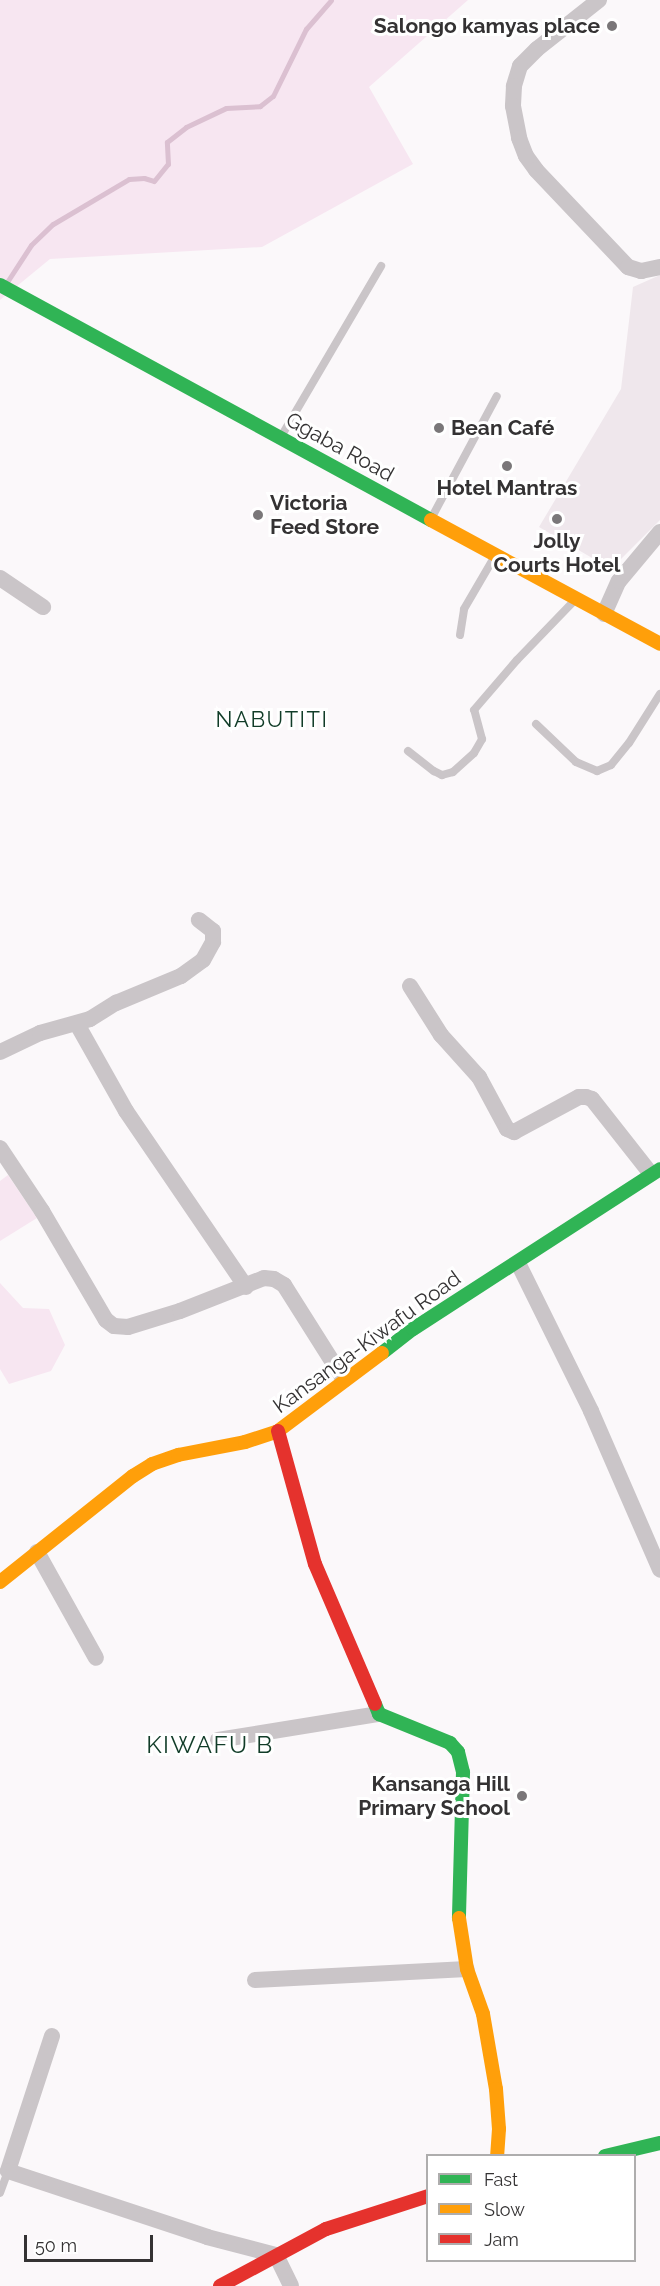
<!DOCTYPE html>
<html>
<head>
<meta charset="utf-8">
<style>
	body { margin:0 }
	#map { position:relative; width:660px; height:2286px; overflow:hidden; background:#fbf8fa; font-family:Raleway,sans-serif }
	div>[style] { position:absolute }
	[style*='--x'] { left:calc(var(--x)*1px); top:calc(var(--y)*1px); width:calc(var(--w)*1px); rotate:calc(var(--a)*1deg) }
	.built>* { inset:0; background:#efe7ec }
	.green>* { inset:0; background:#f7e6f1 }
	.stream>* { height:5px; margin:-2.5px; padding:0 2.5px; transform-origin:2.5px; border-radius:2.5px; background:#dbc0d1 }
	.lane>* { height:8px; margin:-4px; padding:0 4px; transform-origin:4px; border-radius:4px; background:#cac5c8 }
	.street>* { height:16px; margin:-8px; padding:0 8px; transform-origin:8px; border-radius:8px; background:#cac5c8 }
	.fast>* { height:14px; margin:-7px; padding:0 7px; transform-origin:7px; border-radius:7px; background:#30b455 }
	.slow>* { height:14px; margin:-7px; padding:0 7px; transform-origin:7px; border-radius:7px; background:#ff9f0a }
	.jam>* { height:14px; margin:-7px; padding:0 7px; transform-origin:7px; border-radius:7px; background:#e5322d }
	.dots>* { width:16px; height:16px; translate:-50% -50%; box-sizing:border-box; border:3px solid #fff; border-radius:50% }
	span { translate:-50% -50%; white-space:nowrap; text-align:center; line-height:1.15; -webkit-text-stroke:6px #fff; paint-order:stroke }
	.poi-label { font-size:21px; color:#343233; font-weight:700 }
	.right { translate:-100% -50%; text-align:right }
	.left { translate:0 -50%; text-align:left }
	.street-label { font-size:21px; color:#343233 }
	.neighbourhood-label { font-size:22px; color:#113c28; letter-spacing:1.5px }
	.quarter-label { font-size:24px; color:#113c28; letter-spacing:1.5px }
	.legend { position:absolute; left:426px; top:2154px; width:210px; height:108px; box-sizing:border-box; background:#fff; border:2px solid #aeadad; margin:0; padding:8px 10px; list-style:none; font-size:18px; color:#343233 }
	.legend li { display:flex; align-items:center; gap:12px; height:30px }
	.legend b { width:30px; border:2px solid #aeadad }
	.scale { position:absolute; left:24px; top:2235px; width:129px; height:27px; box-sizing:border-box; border:3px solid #343233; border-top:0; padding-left:8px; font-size:18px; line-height:21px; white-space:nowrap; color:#343233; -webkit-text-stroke:4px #fff; paint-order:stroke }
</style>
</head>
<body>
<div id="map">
	<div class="built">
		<i style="clip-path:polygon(660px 275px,660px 520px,611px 569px,539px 527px,621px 389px,633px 287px)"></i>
	</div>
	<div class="green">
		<i style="clip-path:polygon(0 0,468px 0,369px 87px,413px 164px,262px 247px,50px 259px,0 300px)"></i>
		<i style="clip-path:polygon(8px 1175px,37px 1218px,0 1241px,0 1181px)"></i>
		<i style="clip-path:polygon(0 1283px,23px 1308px,49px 1309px,65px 1345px,51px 1371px,9px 1384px,0 1369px)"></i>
	</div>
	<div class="stream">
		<i style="--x:7;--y:282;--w:44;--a:-57"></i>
		<i style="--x:31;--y:245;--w:30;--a:-44"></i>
		<i style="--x:53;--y:224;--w:88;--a:-30.6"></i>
		<i style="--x:129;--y:179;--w:15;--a:-4"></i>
		<i style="--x:144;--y:178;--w:10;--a:17"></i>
		<i style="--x:154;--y:181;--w:22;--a:-51"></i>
		<i style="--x:168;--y:164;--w:22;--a:-93"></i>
		<i style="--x:167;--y:142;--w:24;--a:-38"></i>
		<i style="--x:186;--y:127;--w:44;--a:-25.4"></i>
		<i style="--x:226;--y:108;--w:34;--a:-3"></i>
		<i style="--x:260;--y:106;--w:16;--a:-38"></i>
		<i style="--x:273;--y:96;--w:75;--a:-63.8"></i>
		<i style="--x:306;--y:29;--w:38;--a:-49"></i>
	</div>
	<div class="lane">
		<i style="--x:282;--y:435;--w:196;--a:-59.6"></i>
		<i style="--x:432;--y:517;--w:137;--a:-61.8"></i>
		<i style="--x:460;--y:635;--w:26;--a:-81"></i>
		<i style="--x:464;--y:609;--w:61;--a:-59.7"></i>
		<i style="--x:536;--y:724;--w:55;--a:43.5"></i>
		<i style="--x:576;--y:762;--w:23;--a:23"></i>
		<i style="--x:597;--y:771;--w:15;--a:-23"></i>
		<i style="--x:611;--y:765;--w:28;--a:-51"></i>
		<i style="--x:629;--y:743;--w:58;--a:-57.7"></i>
		<i style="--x:408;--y:751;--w:33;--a:38"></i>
		<i style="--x:434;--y:771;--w:9;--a:27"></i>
		<i style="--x:442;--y:775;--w:11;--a:-15"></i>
		<i style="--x:453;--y:772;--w:28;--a:-42"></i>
		<i style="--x:474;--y:753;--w:16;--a:-60"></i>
		<i style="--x:482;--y:739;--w:30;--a:-105"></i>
		<i style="--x:474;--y:710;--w:66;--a:-49.3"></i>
		<i style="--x:517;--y:660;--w:82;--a:-46"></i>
		<i style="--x:0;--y:2193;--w:23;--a:-70"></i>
	</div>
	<div class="street">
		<i style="--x:599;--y:0;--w:79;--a:141.7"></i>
		<i style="--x:537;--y:49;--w:24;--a:135"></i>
		<i style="--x:520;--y:66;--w:21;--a:107"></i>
		<i style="--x:514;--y:86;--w:20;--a:93"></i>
		<i style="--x:513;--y:106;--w:33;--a:79"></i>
		<i style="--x:519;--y:138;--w:19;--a:69"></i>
		<i style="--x:526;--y:156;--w:17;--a:54"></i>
		<i style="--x:536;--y:170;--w:134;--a:46.5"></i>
		<i style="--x:628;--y:267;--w:14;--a:17"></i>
		<i style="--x:641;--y:271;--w:19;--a:-12"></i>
		<i style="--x:0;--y:578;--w:52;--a:34"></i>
		<i style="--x:604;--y:614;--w:36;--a:-66"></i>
		<i style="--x:619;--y:581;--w:64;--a:-50.1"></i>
		<i style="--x:410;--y:986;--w:58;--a:57.7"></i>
		<i style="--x:441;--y:1035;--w:57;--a:47.9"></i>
		<i style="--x:479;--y:1077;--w:59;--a:61.7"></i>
		<i style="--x:507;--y:1129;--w:8;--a:23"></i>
		<i style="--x:514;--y:1132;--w:74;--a:-28.3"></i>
		<i style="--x:579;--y:1097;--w:7;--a:0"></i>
		<i style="--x:586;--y:1097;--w:6;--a:18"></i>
		<i style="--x:592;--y:1099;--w:95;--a:51.8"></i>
		<i style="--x:77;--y:1024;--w:100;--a:60.6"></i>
		<i style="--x:126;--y:1111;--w:213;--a:55.7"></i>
		<i style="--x:0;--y:1052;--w:44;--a:-25.4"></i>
		<i style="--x:40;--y:1033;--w:52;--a:-15.6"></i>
		<i style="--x:90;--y:1019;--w:31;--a:-32"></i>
		<i style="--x:116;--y:1003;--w:70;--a:-22.6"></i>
		<i style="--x:181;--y:976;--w:27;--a:-36"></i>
		<i style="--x:203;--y:960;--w:21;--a:-61"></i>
		<i style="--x:213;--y:942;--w:11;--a:-90"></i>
		<i style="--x:213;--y:931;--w:18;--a:-142"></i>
		<i style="--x:0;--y:1148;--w:76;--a:56.3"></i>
		<i style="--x:42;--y:1211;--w:126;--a:59.6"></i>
		<i style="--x:106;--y:1320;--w:10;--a:37"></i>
		<i style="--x:114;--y:1326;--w:14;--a:4"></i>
		<i style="--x:128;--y:1327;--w:54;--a:-17.1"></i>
		<i style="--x:180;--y:1311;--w:90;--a:-21.4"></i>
		<i style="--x:264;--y:1278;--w:10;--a:6"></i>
		<i style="--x:274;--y:1279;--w:12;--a:31"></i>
		<i style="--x:284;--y:1285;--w:112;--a:57.7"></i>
		<i style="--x:518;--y:1263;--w:165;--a:63.7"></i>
		<i style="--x:591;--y:1411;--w:173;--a:66.5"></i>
		<i style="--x:37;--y:1552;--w:121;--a:60.9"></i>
		<i style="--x:218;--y:1740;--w:163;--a:-9.2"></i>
		<i style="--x:255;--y:1980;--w:212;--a:-3"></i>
		<i style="--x:52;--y:2036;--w:142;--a:108.1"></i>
		<i style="--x:8;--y:2171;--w:210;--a:18.3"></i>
		<i style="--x:207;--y:2237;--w:71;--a:14.6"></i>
		<i style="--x:276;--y:2255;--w:34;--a:64"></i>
	</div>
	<div class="fast">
		<i style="--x:0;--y:285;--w:491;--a:28.6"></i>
		<i style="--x:382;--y:1353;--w:39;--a:-38"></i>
		<i style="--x:413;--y:1329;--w:294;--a:-32.9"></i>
		<i style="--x:375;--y:1704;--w:11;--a:68"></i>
		<i style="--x:379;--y:1714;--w:77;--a:22.2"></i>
		<i style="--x:450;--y:1743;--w:12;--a:48"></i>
		<i style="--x:458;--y:1752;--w:21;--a:76"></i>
		<i style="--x:463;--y:1772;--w:146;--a:91.6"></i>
		<i style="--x:605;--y:2156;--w:57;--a:-13.3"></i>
	</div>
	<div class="slow">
		<i style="--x:431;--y:520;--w:260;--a:28.4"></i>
		<i style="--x:0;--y:1582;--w:170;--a:-38.6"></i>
		<i style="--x:133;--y:1476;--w:22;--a:-32"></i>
		<i style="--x:152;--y:1464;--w:28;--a:-19"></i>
		<i style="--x:178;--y:1455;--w:68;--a:-11"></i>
		<i style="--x:245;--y:1442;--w:35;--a:-18"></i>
		<i style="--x:278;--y:1431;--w:130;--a:-36.9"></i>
		<i style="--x:459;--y:1918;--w:52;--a:81.1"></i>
		<i style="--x:467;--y:1969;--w:48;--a:70.4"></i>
		<i style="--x:483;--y:2014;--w:76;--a:80.2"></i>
		<i style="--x:496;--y:2089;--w:40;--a:85.7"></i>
		<i style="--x:499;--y:2129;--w:27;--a:94"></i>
	</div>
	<div class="jam">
		<i style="--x:278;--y:1431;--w:138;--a:74.5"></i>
		<i style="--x:315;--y:1564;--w:152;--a:66.8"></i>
		<i style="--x:220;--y:2286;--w:120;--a:-28.3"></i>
		<i style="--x:326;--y:2229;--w:107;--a:-17.9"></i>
	</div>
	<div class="dots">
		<i style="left:612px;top:26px;background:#7a7779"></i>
		<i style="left:439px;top:428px;background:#7a7779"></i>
		<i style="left:507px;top:466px;background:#7a7779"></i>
		<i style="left:258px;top:515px;background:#7a7779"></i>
		<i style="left:557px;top:519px;background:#7a7779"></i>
		<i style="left:522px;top:1796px;background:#7a7779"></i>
	</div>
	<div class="poi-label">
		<span class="right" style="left:600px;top:26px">Salongo kamyas place</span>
		<span class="left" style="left:451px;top:428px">Bean Café</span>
		<span style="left:507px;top:488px">Hotel Mantras</span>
		<span class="left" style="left:270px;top:515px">Victoria<br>Feed Store</span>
		<span style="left:557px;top:553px">Jolly<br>Courts Hotel</span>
		<span class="right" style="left:510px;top:1796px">Kansanga Hill<br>Primary School</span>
	</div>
	<div class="street-label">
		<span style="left:340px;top:447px;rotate:29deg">Ggaba Road</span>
		<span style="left:367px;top:1342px;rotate:-36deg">Kansanga-Kiwafu Road</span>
	</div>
	<div class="neighbourhood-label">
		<span style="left:272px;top:720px">NABUTITI</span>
	</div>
	<div class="quarter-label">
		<span style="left:210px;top:1745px">KIWAFU B</span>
	</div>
	<ul class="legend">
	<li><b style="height:8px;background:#30b455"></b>Fast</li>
	<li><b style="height:8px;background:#ff9f0a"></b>Slow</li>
	<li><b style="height:8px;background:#e5322d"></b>Jam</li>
	</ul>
	<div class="scale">50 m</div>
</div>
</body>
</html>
